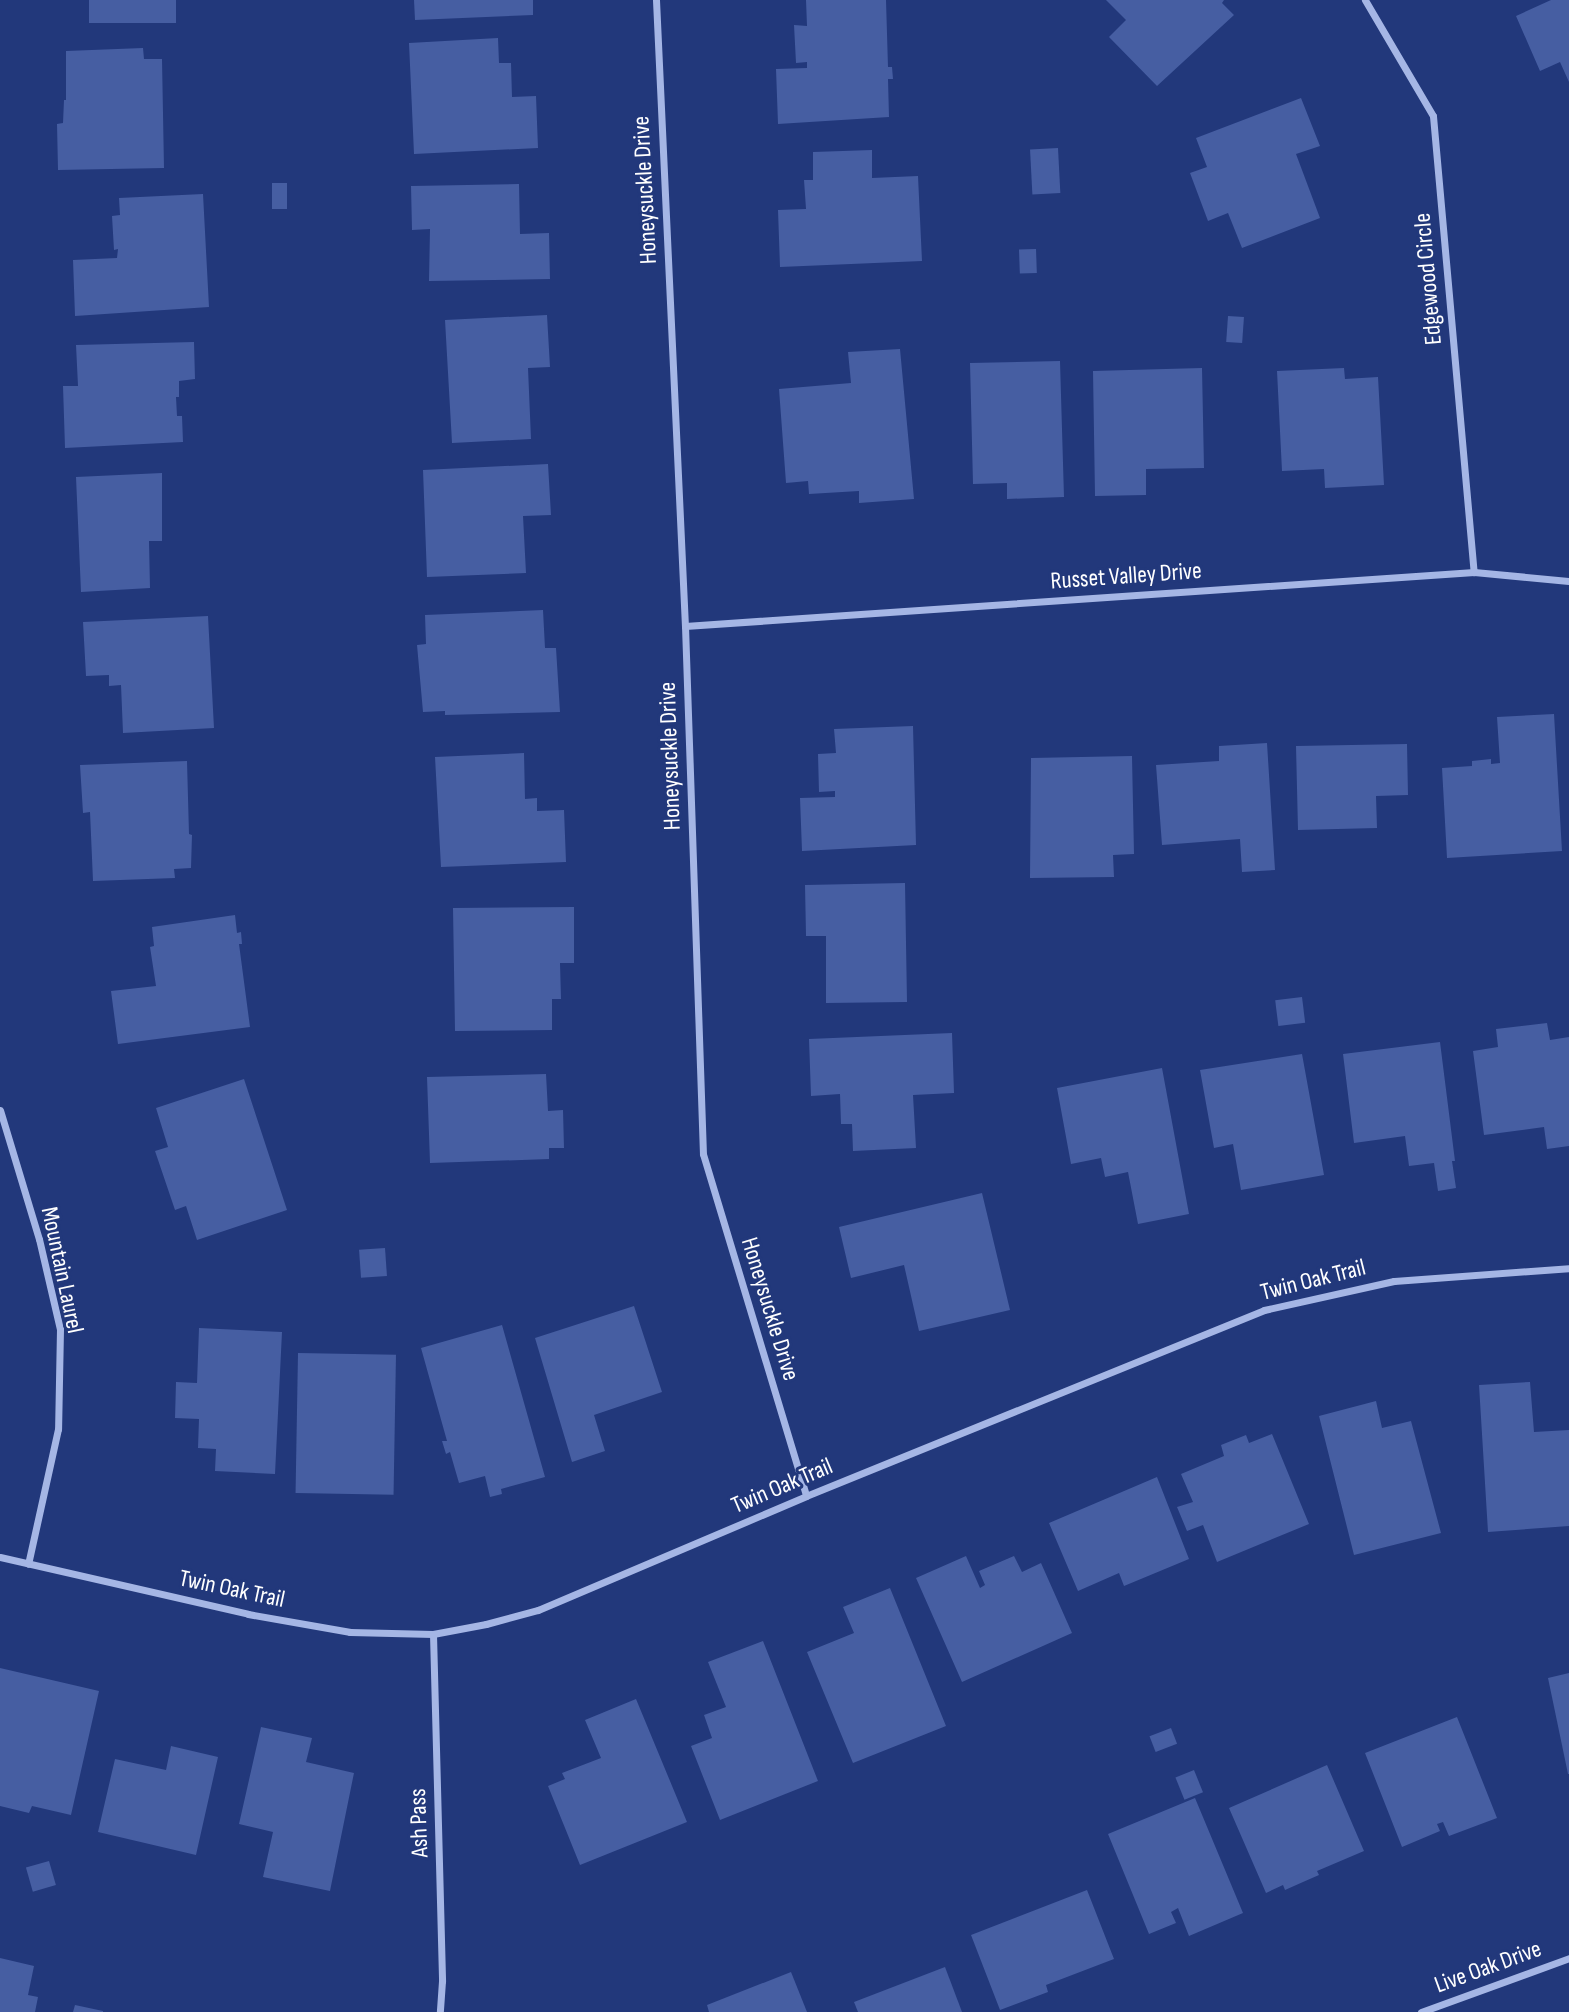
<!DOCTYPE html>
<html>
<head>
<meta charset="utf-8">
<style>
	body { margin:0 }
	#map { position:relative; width:1569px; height:2012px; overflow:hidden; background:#22387b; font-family:"Sofia Sans Condensed",sans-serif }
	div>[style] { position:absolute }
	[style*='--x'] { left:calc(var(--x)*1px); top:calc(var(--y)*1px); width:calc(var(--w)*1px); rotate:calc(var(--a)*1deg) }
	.building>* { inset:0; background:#465ea2; transform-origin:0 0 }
	.minor>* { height:7px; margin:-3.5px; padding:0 3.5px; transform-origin:3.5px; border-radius:3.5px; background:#a5b6e5 }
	span { translate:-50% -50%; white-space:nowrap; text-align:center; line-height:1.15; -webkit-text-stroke:6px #22387b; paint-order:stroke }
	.street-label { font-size:24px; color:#fff }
</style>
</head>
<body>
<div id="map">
	<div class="building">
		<i style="left:89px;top:0;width:87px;height:23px"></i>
		<i style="clip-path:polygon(414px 0,533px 0,533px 15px,415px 20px)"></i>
		<i style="clip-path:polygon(806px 0,886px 0,888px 67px,892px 67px,893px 79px,888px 79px,889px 117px,778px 124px,776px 69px,807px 68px,807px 62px,796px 63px,794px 25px,807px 26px)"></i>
		<i style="clip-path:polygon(1106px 0,1224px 0,1222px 3px,1234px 15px,1157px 86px,1109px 37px,1126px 20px)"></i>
		<i style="clip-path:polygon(1551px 0,1569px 0,1569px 82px,1560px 62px,1540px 71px,1516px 16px)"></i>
		<i style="clip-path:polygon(498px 38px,499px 63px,511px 63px,512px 97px,536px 96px,538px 148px,414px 154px,409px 43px)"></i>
		<i style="clip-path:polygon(143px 48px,144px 59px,162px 59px,164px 168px,58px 170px,57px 124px,63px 123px,64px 100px,66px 100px,66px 51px)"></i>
		<i style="clip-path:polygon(1301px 98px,1320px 146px,1296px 154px,1320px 218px,1242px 248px,1228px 213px,1208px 221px,1190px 173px,1207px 167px,1196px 138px)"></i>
		<i style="left:1058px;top:148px;width:45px;height:28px;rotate:87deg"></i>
		<i style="clip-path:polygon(872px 150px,872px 178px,918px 176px,922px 261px,780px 267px,778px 210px,806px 209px,804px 180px,813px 180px,813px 152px)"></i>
		<i style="left:272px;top:183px;width:15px;height:26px"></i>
		<i style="clip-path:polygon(519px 184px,520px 234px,549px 233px,550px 279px,429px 281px,430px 229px,412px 230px,411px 186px)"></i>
		<i style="clip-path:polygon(203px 194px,209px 307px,75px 316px,73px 260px,117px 258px,118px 249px,114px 250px,112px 216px,120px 215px,119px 198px)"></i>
		<i style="left:1036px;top:249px;width:24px;height:17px;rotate:88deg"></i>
		<i style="clip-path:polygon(547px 315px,550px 367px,528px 368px,531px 439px,452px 443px,445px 320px)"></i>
		<i style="left:1228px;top:316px;width:16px;height:26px;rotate:4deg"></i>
		<i style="clip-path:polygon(194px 342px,195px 379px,179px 381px,179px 397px,176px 397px,177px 416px,182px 416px,183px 442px,65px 448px,63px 386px,78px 386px,76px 345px)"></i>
		<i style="clip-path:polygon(900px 349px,914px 499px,859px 503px,859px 491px,809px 494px,808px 481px,786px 483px,779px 389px,851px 383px,848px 352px)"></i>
		<i style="clip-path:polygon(1060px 361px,1064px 497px,1007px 499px,1007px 483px,973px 484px,970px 363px)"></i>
		<i style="clip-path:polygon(1202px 368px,1204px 468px,1146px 469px,1146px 495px,1095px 496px,1093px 371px)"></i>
		<i style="clip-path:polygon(1344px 368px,1345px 379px,1378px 377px,1384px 485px,1325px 488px,1324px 469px,1282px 471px,1277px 371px)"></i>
		<i style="clip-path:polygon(548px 464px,551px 515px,523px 516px,526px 573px,427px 577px,423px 470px)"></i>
		<i style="clip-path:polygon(162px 473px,162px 541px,149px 541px,150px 588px,81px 592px,76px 477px)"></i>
		<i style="clip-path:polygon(543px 610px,545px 648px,556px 648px,560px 712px,445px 715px,445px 711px,423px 712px,417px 645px,426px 644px,425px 615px)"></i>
		<i style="clip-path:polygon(208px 616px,214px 728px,123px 733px,121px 685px,109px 686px,109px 675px,86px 676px,83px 622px)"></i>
		<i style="clip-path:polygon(1554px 714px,1562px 851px,1447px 858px,1442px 768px,1472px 766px,1472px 761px,1491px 759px,1491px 764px,1500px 763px,1497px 717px)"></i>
		<i style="clip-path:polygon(913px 726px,916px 845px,802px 851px,800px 798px,835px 797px,835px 791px,819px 792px,818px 754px,836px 753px,834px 729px)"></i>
		<i style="clip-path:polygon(1267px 743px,1275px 870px,1242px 872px,1240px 839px,1162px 845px,1156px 765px,1219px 761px,1219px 746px)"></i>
		<i style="clip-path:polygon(1407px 744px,1408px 795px,1376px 796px,1377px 828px,1298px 830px,1296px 746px)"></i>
		<i style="clip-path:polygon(524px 753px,525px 799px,537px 798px,537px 811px,564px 810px,566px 862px,441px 867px,435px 757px)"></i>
		<i style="clip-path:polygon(1132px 756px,1134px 854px,1113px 855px,1114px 877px,1030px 878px,1031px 758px)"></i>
		<i style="clip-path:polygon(187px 761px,189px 834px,192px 835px,191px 868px,174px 869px,175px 878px,93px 881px,90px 812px,83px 813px,80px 765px)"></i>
		<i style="clip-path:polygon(905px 883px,907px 1002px,826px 1003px,826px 936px,806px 936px,805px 885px)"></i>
		<i style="clip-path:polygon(574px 907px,574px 963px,560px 963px,561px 999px,552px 999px,552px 1030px,455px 1031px,453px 908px)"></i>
		<i style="clip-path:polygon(235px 915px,237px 933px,241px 932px,242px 944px,239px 944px,250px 1027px,118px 1044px,111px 991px,156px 986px,150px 947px,154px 946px,152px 927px)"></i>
		<i style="left:1302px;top:997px;width:26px;height:27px;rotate:83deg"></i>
		<i style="clip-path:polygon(1547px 1023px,1550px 1040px,1569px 1037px,1569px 1146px,1547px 1149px,1544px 1127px,1484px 1135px,1473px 1051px,1498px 1047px,1496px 1029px)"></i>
		<i style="clip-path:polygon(952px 1033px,954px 1093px,913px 1095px,916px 1148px,853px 1151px,852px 1124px,841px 1124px,840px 1094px,811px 1096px,809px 1039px)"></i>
		<i style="clip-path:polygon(1440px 1042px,1455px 1161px,1452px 1161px,1456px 1188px,1438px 1191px,1434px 1163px,1409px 1166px,1405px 1136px,1354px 1143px,1343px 1054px)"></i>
		<i style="clip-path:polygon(1302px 1054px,1324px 1175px,1241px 1190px,1233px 1144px,1214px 1148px,1200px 1070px)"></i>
		<i style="clip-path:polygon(1162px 1068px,1189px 1214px,1138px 1224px,1128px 1172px,1105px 1177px,1101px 1158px,1071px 1164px,1057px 1088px)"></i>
		<i style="clip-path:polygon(546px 1074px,548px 1111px,563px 1110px,564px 1148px,549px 1148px,549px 1159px,430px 1163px,427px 1077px)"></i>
		<i style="clip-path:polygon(244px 1079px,287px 1210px,197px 1240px,186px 1206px,175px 1210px,155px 1151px,168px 1147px,156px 1108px)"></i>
		<i style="clip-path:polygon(982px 1193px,1010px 1310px,919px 1331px,904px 1265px,851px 1278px,839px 1227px)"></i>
		<i style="left:385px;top:1248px;width:28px;height:26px;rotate:86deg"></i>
		<i style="clip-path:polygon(634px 1306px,662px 1392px,594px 1415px,605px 1451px,572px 1462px,535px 1338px)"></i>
		<i style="clip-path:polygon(502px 1325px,545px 1477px,501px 1489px,502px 1494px,490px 1497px,485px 1476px,459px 1483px,450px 1452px,446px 1454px,442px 1441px,447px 1441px,421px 1348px)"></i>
		<i style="clip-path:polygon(199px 1328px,282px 1332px,275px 1474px,215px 1471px,216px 1449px,198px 1448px,199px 1419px,175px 1418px,176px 1382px,197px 1383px)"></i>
		<i style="left:298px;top:1353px;width:98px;height:140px;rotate:1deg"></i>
		<i style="clip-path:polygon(1530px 1382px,1534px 1432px,1569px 1430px,1569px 1526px,1488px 1532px,1479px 1385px)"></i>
		<i style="clip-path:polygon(1376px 1401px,1382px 1428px,1411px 1421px,1441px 1533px,1354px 1555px,1319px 1416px)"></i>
		<i style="clip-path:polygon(1272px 1434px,1309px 1524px,1217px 1562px,1203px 1525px,1187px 1531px,1177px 1507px,1193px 1502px,1181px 1474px,1224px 1456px,1221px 1445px,1246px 1435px,1249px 1443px)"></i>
		<i style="clip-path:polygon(1157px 1477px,1189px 1559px,1124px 1586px,1119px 1573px,1078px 1591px,1049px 1523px)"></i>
		<i style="clip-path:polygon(966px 1556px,980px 1588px,985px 1585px,979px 1571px,1014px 1556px,1022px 1572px,1041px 1563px,1072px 1633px,962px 1682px,916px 1578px)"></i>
		<i style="clip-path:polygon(890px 1588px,946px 1726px,853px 1763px,807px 1652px,854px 1633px,843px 1607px)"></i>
		<i style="clip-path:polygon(763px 1641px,818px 1781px,720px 1820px,691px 1746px,712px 1738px,704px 1715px,726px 1707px,708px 1662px)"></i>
		<i style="clip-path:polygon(0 1668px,99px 1691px,71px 1815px,32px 1806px,29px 1813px,0 1806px)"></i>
		<i style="clip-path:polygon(1569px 1673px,1569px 1774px,1568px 1774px,1548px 1678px)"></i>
		<i style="clip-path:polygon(636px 1699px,687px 1822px,580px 1865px,548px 1786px,565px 1779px,562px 1773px,601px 1758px,585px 1720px)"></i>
		<i style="clip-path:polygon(1457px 1717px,1497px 1818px,1449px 1836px,1443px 1822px,1437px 1824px,1440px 1831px,1402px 1847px,1365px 1753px)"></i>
		<i style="clip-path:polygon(261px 1727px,312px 1738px,306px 1762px,354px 1773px,330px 1891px,263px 1877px,273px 1832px,239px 1824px)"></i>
		<i style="left:1171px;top:1728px;width:17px;height:23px;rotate:69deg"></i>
		<i style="clip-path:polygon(171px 1746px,218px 1757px,196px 1855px,98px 1832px,115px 1759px,166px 1770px)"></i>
		<i style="clip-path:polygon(1327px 1765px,1364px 1851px,1317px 1871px,1319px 1875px,1303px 1882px,1285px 1890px,1283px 1885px,1266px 1893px,1229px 1808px)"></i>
		<i style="left:1194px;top:1770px;width:24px;height:20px;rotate:68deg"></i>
		<i style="clip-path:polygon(1195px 1798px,1243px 1913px,1189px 1936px,1178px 1908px,1171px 1912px,1176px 1923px,1149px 1934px,1108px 1834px)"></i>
		<i style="left:49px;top:1861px;width:25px;height:24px;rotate:74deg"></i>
		<i style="clip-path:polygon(1087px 1890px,1114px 1959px,1046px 1985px,1048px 1992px,1000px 2010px,971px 1935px)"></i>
		<i style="clip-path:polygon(0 1958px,34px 1966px,28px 1995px,38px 1997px,35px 2012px,0 2012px)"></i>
		<i style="clip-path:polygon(945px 1967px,962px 2012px,858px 2012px,854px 2002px)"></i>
		<i style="clip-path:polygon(791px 1972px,807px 2012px,709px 2012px,707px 2005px)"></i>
		<i style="clip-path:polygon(75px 2005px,103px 2011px,103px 2012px,73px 2012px)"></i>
	</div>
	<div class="minor">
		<i style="--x:656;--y:0;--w:627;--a:87.35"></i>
		<i style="--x:685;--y:626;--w:528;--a:88.05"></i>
		<i style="--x:703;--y:1154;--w:357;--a:73.2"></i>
		<i style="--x:1365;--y:0;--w:134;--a:59.6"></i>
		<i style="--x:1433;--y:116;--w:458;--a:84.9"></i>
		<i style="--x:685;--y:626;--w:791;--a:-3.92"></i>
		<i style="--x:1474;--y:572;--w:95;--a:5.4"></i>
		<i style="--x:0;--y:1110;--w:135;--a:73.2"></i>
		<i style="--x:39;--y:1239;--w:92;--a:76.9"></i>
		<i style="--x:60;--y:1329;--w:100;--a:91.1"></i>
		<i style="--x:58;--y:1429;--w:138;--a:102.5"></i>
		<i style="--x:0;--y:1557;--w:254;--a:12.9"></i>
		<i style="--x:248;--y:1614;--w:104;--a:10"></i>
		<i style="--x:350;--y:1632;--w:83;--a:1.4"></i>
		<i style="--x:433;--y:1634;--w:54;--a:-10.7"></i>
		<i style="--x:486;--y:1624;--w:54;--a:-15.1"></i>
		<i style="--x:538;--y:1610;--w:291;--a:-23"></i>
		<i style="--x:806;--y:1496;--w:494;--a:-22.1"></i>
		<i style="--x:1264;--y:1310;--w:133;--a:-12.6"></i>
		<i style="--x:1394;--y:1281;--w:175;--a:-4.2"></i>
		<i style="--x:433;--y:1634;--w:347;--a:88.5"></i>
		<i style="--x:442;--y:1981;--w:31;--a:94"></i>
		<i style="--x:1421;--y:2012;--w:158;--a:-20"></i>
	</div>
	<div class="street-label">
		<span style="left:645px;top:190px;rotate:-93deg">Honeysuckle Drive</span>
		<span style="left:1428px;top:279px;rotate:-95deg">Edgewood Circle</span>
		<span style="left:1126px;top:576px;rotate:-4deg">Russet Valley Drive</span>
		<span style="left:670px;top:756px;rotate:-92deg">Honeysuckle Drive</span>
		<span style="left:62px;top:1270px;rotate:78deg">Mountain Laurel</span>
		<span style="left:1313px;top:1280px;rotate:-14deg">Twin Oak Trail</span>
		<span style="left:770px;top:1309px;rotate:73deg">Honeysuckle Drive</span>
		<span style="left:782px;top:1486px;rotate:-23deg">Twin Oak Trail</span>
		<span style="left:232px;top:1589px;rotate:12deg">Twin Oak Trail</span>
		<span style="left:419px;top:1823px;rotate:-92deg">Ash Pass</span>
		<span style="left:1488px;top:1967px;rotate:-20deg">Live Oak Drive</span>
	</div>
</div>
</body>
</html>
